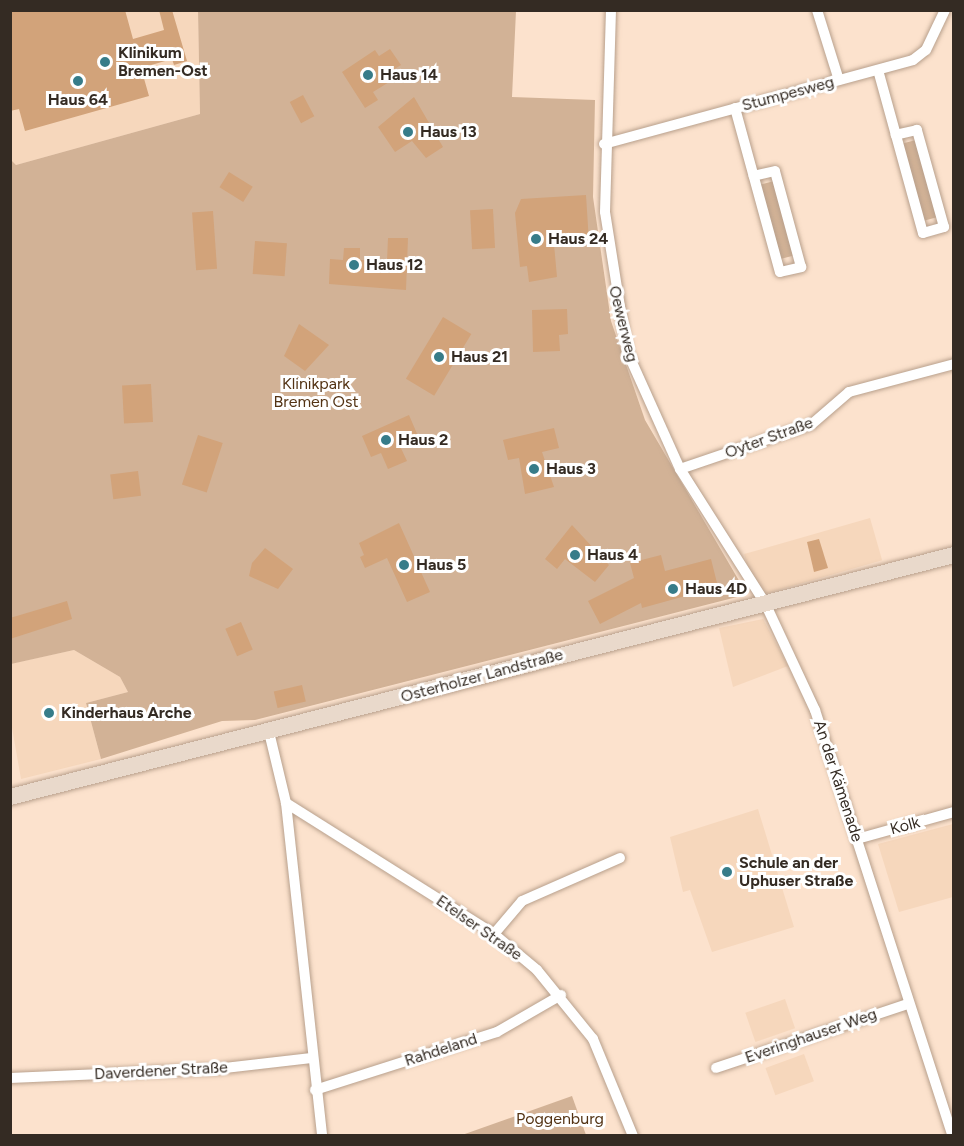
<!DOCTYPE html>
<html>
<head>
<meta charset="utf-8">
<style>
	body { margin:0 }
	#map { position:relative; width:964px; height:1146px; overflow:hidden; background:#fce2cd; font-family:Figtree,sans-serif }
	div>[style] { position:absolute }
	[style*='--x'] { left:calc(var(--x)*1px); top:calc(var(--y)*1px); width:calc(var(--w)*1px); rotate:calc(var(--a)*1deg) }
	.built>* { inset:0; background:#f6d7bc; transform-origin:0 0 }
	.green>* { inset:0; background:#d2b296; transform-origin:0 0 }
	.building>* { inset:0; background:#d2a37a; transform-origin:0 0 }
	.roads { filter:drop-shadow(0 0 2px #b8a08c) drop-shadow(0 0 2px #b8a08c) }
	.street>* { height:10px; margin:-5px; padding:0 5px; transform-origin:5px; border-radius:5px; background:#fff }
	.secondary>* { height:16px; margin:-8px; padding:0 8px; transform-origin:8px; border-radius:8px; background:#e9d9cb }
	.dots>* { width:16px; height:16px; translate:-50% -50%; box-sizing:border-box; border:3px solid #fff; border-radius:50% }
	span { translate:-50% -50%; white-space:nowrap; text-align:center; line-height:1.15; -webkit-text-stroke:6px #fff; paint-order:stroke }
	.poi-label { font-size:16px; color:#342b23; font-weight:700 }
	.left { translate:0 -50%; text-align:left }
	.street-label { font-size:16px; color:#342b23 }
	.park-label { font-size:16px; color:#533314 }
	.frame { position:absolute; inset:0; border:12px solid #342b23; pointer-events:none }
</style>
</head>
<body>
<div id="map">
	<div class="built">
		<i style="clip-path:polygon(10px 11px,198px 11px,200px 114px,16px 165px,10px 160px)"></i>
		<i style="left:870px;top:518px;width:44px;height:131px;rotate:74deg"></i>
		<i style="clip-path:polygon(763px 619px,788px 666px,733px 687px,719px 628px)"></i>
		<i style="clip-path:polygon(74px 650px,120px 677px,128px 692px,86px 703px,101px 759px,21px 779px,11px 722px,10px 664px)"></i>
		<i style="clip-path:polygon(758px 809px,794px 927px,712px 952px,690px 890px,683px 892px,670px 837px)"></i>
		<i style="clip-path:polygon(953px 824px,953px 897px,899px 912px,878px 844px)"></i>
		<i style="left:785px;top:999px;width:31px;height:42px;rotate:71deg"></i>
		<i style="left:804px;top:1054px;width:29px;height:41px;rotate:70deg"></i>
	</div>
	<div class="green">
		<i style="clip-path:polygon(198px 11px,516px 11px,512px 97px,595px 100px,593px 197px,611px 321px,645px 420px,741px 584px,737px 597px,255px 720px,222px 721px,101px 759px,86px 703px,128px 692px,120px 677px,74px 650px,11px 664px,11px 160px,16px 165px,200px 114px)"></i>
		<i style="left:916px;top:140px;width:80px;height:14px;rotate:75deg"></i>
		<i style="left:774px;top:181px;width:77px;height:14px;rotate:75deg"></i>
		<i style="clip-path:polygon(572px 1096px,586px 1135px,462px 1135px)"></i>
	</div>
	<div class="building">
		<i style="clip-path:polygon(10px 10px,125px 10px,133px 39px,164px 30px,159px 10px,172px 10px,187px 61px,174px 65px,172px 59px,141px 68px,149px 96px,25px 131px,19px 109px,10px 111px)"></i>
		<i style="clip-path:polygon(390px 49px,401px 65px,390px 72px,394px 79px,373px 92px,378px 100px,365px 108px,342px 72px,375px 50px,379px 56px)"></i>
		<i style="left:303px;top:95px;width:24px;height:15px;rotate:62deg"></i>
		<i style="clip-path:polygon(414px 97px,443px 147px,426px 158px,412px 141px,395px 152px,378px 127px)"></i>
		<i style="left:229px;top:172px;width:28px;height:18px;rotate:32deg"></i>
		<i style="clip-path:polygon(586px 195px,589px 242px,554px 244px,557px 277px,529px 282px,527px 266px,520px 267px,515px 213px,521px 199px)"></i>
		<i style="left:493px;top:209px;width:39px;height:23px;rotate:87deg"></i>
		<i style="left:213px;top:211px;width:58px;height:21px;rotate:86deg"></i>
		<i style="clip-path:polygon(388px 238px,408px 238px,406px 290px,329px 284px,330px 259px,343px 260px,344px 248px,360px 248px,360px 260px,387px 261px)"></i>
		<i style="left:255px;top:241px;width:32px;height:33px;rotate:4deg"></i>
		<i style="clip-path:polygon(567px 309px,568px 334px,559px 335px,560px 351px,533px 352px,532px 310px)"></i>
		<i style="left:443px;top:317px;width:33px;height:72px;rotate:31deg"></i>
		<i style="clip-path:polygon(299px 324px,329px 345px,305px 371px,284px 356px)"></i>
		<i style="left:151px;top:384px;width:38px;height:29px;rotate:87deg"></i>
		<i style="clip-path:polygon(409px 415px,418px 436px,399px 444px,407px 461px,388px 469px,381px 453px,371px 457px,362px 436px)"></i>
		<i style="clip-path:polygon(554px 428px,559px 448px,542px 452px,554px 487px,525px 494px,519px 458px,508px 460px,503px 440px)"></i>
		<i style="left:198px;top:435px;width:26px;height:52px;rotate:18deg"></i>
		<i style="left:138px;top:471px;width:25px;height:28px;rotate:83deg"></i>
		<i style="clip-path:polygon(399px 523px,430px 592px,407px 602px,387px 558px,365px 568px,360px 557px,364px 555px,359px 543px)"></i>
		<i style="clip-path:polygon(572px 525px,609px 565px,595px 582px,565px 559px,557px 569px,545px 559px)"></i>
		<i style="clip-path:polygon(819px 539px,828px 568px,814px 572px,807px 542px)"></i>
		<i style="clip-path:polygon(265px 548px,293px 569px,278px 589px,249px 576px,252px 563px)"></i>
		<i style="clip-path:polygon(661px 555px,665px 571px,711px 559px,718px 587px,642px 608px,641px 603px,600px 624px,588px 601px,634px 578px,630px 563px)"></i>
		<i style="clip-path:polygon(67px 601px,72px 619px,10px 639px,10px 618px)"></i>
		<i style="left:241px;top:622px;width:30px;height:17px;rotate:67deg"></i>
		<i style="left:302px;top:685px;width:17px;height:29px;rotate:77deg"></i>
	</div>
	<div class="roads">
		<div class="street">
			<i style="--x:611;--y:10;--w:202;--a:91.7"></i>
			<i style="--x:605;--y:212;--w:141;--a:81"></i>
			<i style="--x:627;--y:351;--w:129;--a:65.8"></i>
			<i style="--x:680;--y:469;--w:159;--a:57.6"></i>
			<i style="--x:765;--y:603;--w:118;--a:65"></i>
			<i style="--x:815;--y:710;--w:448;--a:72.1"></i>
			<i style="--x:817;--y:10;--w:73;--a:72.6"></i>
			<i style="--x:878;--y:70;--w:169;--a:74.6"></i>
			<i style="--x:923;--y:233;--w:22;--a:-16"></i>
			<i style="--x:944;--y:227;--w:101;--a:-105.6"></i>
			<i style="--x:917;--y:130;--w:22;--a:167"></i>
			<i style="--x:735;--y:108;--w:170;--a:74.7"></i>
			<i style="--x:780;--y:272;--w:22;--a:-13"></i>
			<i style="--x:801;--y:267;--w:99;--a:-105.2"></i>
			<i style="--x:775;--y:171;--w:22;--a:167"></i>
			<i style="--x:604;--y:144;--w:320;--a:-15.2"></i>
			<i style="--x:913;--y:60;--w:16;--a:-38"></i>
			<i style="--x:926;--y:50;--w:44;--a:-64.6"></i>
			<i style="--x:680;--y:469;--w:139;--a:-18.8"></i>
			<i style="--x:812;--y:424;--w:49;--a:-40.9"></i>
			<i style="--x:849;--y:392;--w:109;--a:-14.9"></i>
			<i style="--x:269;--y:732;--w:73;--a:76.5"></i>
			<i style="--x:286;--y:803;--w:335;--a:83.8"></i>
			<i style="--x:286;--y:803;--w:246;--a:32.2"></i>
			<i style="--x:494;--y:934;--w:56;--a:39.9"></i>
			<i style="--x:537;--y:970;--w:89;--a:50.9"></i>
			<i style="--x:593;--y:1039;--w:105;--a:67.6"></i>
			<i style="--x:857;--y:839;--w:101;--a:-15.6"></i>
			<i style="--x:494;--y:934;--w:43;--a:-49.7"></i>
			<i style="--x:522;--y:901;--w:107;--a:-23.7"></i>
			<i style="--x:716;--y:1068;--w:201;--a:-18.5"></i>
			<i style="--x:10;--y:1078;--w:206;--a:-2.5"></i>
			<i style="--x:216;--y:1069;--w:96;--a:-6.6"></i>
			<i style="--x:315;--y:1090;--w:191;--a:-17.7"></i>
			<i style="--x:497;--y:1032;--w:74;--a:-30"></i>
		</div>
		<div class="secondary">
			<i style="--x:10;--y:797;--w:975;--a:-14.38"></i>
		</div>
	</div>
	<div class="dots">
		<i style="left:105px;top:62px;background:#377c89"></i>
		<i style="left:368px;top:75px;background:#377c89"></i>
		<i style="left:78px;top:81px;background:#377c89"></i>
		<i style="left:408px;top:132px;background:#377c89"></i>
		<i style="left:536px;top:239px;background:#377c89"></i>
		<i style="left:354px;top:265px;background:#377c89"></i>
		<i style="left:439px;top:357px;background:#377c89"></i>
		<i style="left:386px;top:440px;background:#377c89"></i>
		<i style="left:534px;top:469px;background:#377c89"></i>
		<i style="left:575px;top:555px;background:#377c89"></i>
		<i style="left:404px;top:565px;background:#377c89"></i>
		<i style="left:673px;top:589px;background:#377c89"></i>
		<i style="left:49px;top:713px;background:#377c89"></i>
		<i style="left:727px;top:872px;background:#377c89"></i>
	</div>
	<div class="poi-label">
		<span class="left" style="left:118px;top:62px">Klinikum<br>Bremen-Ost</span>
		<span class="left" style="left:380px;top:75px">Haus 14</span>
		<span style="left:78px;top:100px">Haus 64</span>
		<span class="left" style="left:420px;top:132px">Haus 13</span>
		<span class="left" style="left:548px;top:239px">Haus 24</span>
		<span class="left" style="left:366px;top:265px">Haus 12</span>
		<span class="left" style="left:451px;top:357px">Haus 21</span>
		<span class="left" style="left:398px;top:440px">Haus 2</span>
		<span class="left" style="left:546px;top:469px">Haus 3</span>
		<span class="left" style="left:587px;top:555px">Haus 4</span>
		<span class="left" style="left:416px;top:565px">Haus 5</span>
		<span class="left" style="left:685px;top:589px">Haus 4D</span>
		<span class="left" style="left:61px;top:713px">Kinderhaus Arche</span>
		<span class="left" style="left:739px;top:872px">Schule an der<br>Uphuser Straße</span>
	</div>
	<div class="street-label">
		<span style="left:788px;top:94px;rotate:-15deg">Stumpesweg</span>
		<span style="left:623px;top:324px;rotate:76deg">Oewerweg</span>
		<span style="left:769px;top:438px;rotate:-20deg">Oyter Straße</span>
		<span style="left:482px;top:676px;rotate:-15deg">Osterholzer Landstraße</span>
		<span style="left:838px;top:781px;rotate:72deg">An der Kämenade</span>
		<span style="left:905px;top:826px;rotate:-15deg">Kolk</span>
		<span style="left:479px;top:928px;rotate:35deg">Etelser Straße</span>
		<span style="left:811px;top:1036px;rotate:-19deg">Everinghauser Weg</span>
		<span style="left:441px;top:1050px;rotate:-18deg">Rahdeland</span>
		<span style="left:161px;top:1071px;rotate:-3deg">Daverdener Straße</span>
	</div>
	<div class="park-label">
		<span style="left:316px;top:393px">Klinikpark<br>Bremen Ost</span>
		<span style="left:560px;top:1119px">Poggenburg</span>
	</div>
	<div class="frame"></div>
</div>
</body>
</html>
